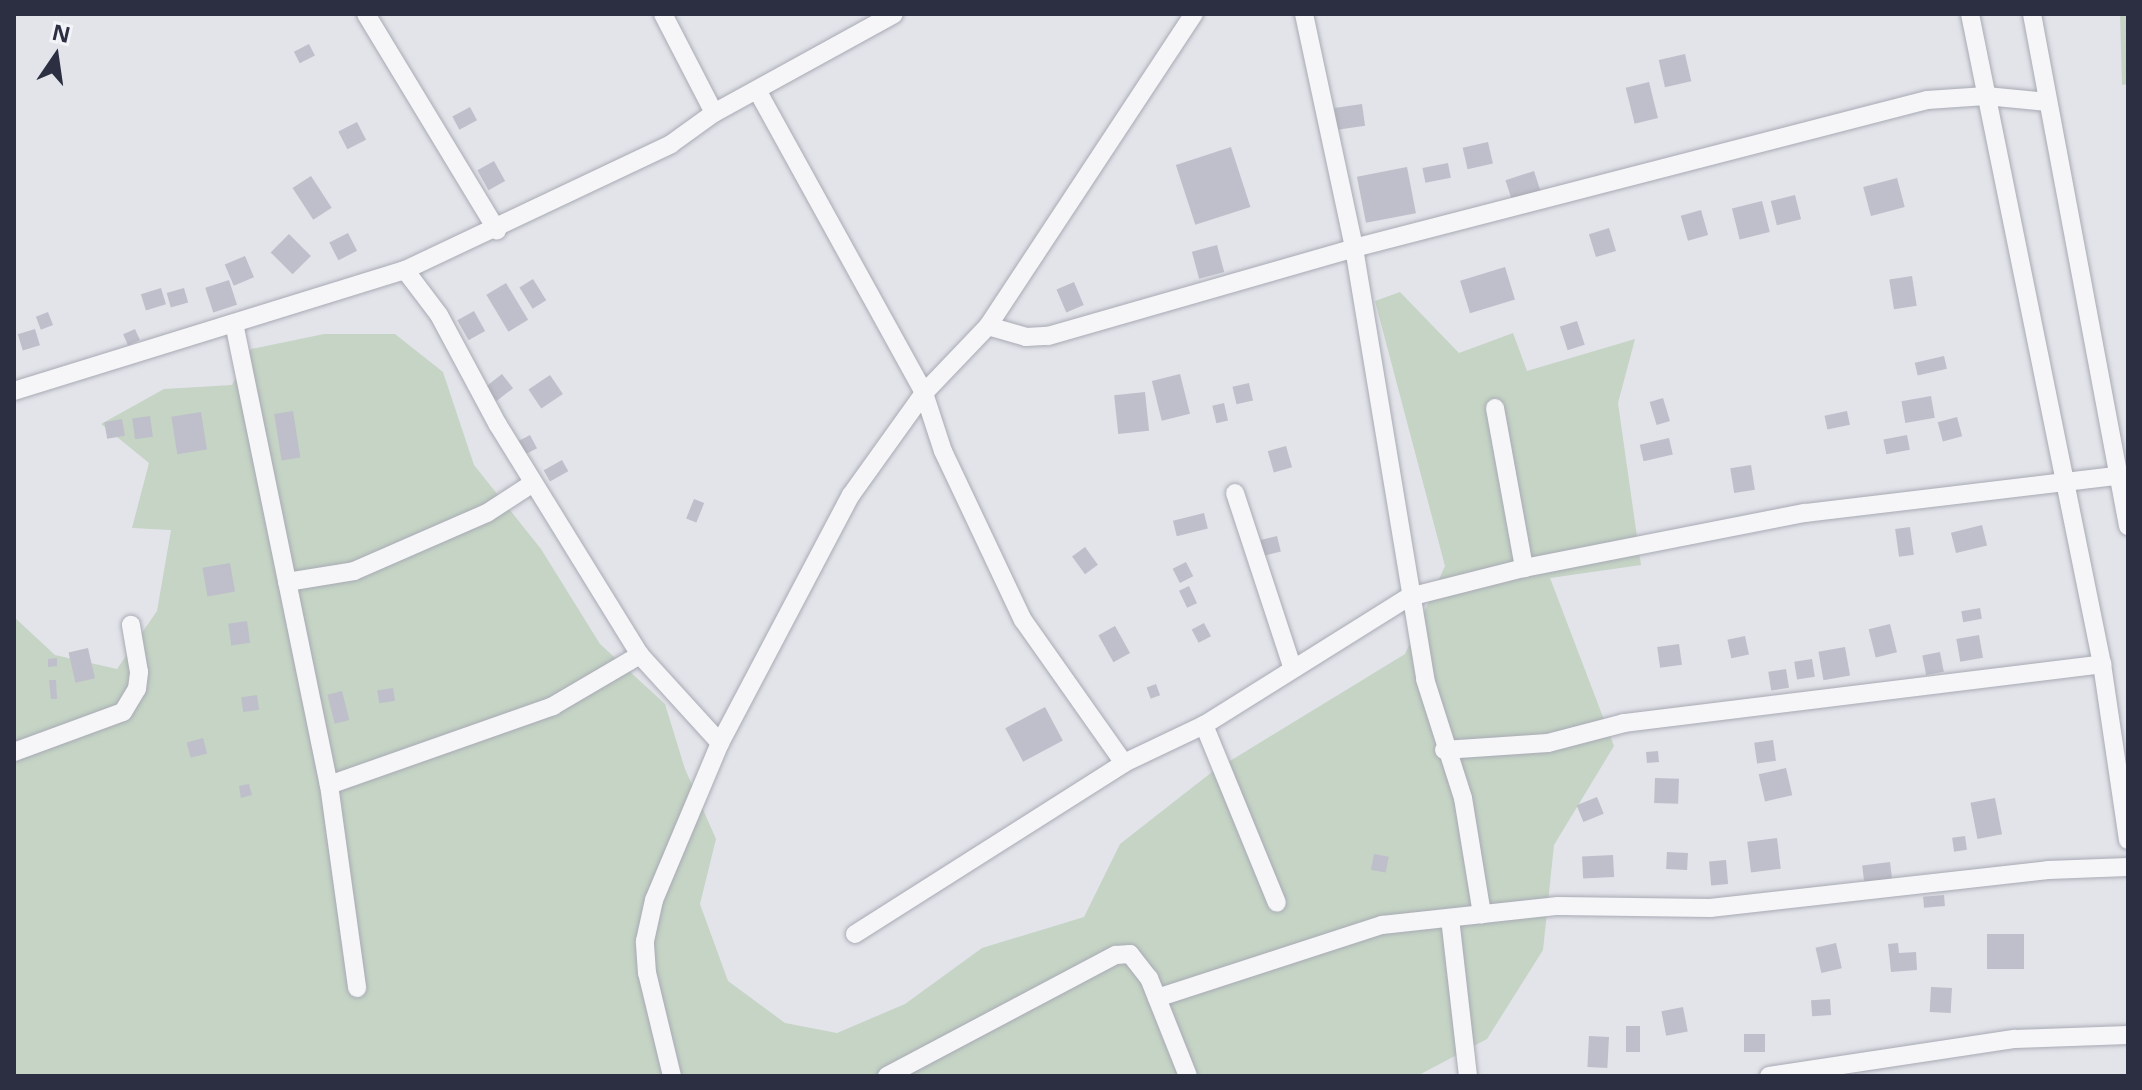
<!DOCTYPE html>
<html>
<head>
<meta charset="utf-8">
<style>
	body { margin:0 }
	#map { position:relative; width:2142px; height:1090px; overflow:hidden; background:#e3e4ea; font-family:"Noto Sans",sans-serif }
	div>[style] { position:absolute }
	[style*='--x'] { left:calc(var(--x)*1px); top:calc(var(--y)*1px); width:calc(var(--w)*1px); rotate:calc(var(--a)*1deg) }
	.green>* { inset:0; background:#c5d4c5 }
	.building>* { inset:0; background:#bebfca; transform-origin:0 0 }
	.roads { filter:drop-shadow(0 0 2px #a8aab4) drop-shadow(0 0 2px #a8aab4) }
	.minor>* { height:18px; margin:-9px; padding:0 9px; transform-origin:9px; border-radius:9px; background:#f6f6f9 }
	span { translate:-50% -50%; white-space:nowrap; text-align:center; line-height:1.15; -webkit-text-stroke:8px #f3f4f8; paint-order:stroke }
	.frame { position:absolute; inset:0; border:16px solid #2c2f42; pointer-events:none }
	.north { position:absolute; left:16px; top:16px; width:80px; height:80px; -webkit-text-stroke:6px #f3f4f8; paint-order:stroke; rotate:13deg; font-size:22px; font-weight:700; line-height:32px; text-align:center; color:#2c2f42 }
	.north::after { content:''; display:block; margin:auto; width:28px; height:36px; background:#2c2f42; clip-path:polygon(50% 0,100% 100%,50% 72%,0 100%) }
</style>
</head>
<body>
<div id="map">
	<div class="green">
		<i style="clip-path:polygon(2120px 14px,2128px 14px,2128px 84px,2122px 85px)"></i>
		<i style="clip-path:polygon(1400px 292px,1459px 353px,1513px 333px,1527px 371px,1635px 339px,1618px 403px,1641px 565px,1550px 578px,1614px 746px,1554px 845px,1543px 950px,1487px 1039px,1417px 1076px,14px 1076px,14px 617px,55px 655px,117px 669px,157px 611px,171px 530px,132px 528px,149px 463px,101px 424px,164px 389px,232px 385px,251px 349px,324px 334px,395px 334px,443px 372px,474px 465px,541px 549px,600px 644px,665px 704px,685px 769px,716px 839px,700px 904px,728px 981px,785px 1023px,837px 1033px,905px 1004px,982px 948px,1084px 917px,1120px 844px,1212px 772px,1405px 654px,1445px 566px,1375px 301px)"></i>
	</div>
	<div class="building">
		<i style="left:309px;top:44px;width:13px;height:17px;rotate:63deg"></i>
		<i style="left:1685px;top:54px;width:28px;height:27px;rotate:77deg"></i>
		<i style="left:1649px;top:82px;width:37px;height:24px;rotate:76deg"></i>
		<i style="left:1362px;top:104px;width:22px;height:28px;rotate:82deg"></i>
		<i style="left:470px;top:107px;width:15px;height:20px;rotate:62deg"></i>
		<i style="left:357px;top:122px;width:20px;height:21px;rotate:63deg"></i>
		<i style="left:1488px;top:142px;width:22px;height:26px;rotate:77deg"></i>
		<i style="left:1231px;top:147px;width:63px;height:58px;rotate:72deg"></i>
		<i style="left:494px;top:161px;width:23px;height:19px;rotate:61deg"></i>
		<i style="left:1448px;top:163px;width:15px;height:26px;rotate:79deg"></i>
		<i style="left:1407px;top:167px;width:47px;height:51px;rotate:79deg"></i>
		<i style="left:1534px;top:171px;width:23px;height:30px;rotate:72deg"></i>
		<i style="left:311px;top:176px;width:38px;height:22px;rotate:57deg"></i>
		<i style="left:1897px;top:178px;width:30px;height:35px;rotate:75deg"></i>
		<i style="left:1795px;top:195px;width:25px;height:25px;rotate:76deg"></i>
		<i style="left:1762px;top:201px;width:32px;height:31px;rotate:76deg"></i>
		<i style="left:1701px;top:210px;width:26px;height:21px;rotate:74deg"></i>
		<i style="left:1609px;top:228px;width:24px;height:21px;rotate:73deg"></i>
		<i style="left:348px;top:233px;width:20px;height:21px;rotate:63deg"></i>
		<i style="left:289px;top:234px;width:31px;height:26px;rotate:45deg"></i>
		<i style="left:1217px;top:245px;width:28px;height:26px;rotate:75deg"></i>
		<i style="left:245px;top:256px;width:23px;height:22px;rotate:67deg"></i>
		<i style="left:1505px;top:267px;width:34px;height:47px;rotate:73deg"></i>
		<i style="left:1912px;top:276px;width:30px;height:23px;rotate:81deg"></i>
		<i style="left:533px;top:279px;width:25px;height:16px;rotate:58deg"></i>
		<i style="left:229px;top:280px;width:26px;height:25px;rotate:72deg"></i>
		<i style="left:1074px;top:282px;width:25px;height:19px;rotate:67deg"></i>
		<i style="left:506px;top:283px;width:43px;height:23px;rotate:59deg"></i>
		<i style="left:161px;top:288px;width:17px;height:21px;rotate:73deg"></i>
		<i style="left:184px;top:288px;width:15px;height:18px;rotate:74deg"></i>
		<i style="left:474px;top:311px;width:23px;height:19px;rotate:61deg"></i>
		<i style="left:48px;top:312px;width:14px;height:13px;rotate:69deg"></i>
		<i style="left:1577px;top:321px;width:25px;height:18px;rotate:72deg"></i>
		<i style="left:35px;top:329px;width:17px;height:18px;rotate:73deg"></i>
		<i style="left:135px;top:329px;width:12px;height:13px;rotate:66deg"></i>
		<i style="left:1944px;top:356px;width:13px;height:30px;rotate:77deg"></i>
		<i style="left:502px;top:374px;width:18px;height:21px;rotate:52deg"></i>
		<i style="left:1180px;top:374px;width:41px;height:29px;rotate:76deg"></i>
		<i style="left:550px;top:375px;width:23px;height:26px;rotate:56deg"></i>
		<i style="left:1249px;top:383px;width:18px;height:17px;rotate:77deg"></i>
		<i style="left:1145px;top:392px;width:39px;height:31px;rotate:84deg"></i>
		<i style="left:1931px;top:396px;width:22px;height:30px;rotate:80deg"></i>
		<i style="left:1663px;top:398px;width:24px;height:14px;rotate:73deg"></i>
		<i style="left:1224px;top:403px;width:18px;height:12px;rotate:77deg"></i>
		<i style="left:293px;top:411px;width:47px;height:19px;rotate:81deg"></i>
		<i style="left:1847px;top:411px;width:14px;height:23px;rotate:78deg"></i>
		<i style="left:201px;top:412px;width:38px;height:30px;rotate:81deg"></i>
		<i style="left:150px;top:416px;width:21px;height:18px;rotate:82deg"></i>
		<i style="left:1957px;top:417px;width:20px;height:20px;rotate:75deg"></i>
		<i style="left:122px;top:419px;width:17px;height:18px;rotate:80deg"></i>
		<i style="left:530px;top:435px;width:15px;height:13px;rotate:62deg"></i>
		<i style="left:1907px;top:435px;width:15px;height:24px;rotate:79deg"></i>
		<i style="left:1669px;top:438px;width:17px;height:30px;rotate:77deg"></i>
		<i style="left:1286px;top:446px;width:22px;height:19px;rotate:74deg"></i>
		<i style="left:562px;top:460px;width:13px;height:21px;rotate:61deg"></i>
		<i style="left:1751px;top:465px;width:25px;height:21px;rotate:81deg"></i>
		<i style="left:694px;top:499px;width:11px;height:21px;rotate:22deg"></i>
		<i style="left:1204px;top:513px;width:16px;height:32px;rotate:76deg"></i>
		<i style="left:1982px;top:525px;width:21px;height:32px;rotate:76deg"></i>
		<i style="left:1910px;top:527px;width:28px;height:15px;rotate:82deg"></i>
		<i style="left:1277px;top:536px;width:16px;height:17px;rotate:76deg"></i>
		<i style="left:1085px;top:547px;width:22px;height:16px;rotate:54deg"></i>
		<i style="left:1186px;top:562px;width:16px;height:15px;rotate:63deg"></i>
		<i style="left:230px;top:563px;width:29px;height:28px;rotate:80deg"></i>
		<i style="left:1189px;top:586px;width:19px;height:11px;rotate:65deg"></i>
		<i style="left:1980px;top:608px;width:11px;height:19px;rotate:80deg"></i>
		<i style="left:247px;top:621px;width:22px;height:19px;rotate:82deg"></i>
		<i style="left:1204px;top:623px;width:15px;height:14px;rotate:62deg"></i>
		<i style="left:1890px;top:624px;width:29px;height:22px;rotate:76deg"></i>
		<i style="left:1115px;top:626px;width:31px;height:19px;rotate:61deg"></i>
		<i style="left:1979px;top:635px;width:23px;height:23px;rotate:80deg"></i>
		<i style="left:1745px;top:636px;width:19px;height:18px;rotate:78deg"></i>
		<i style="left:1679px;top:644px;width:21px;height:22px;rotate:82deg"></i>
		<i style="left:1845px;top:647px;width:29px;height:27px;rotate:80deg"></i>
		<i style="left:88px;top:648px;width:31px;height:20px;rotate:77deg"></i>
		<i style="left:1940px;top:652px;width:20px;height:18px;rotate:79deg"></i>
		<i style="clip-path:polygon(57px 658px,57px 666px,48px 667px,48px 659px)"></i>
		<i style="left:1812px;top:659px;width:18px;height:18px;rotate:81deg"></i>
		<i style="left:1786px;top:669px;width:19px;height:18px;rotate:81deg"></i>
		<i style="clip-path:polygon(49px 680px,56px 680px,57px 699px,51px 699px)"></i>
		<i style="left:1156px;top:684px;width:12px;height:10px;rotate:70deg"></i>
		<i style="left:393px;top:688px;width:13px;height:16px;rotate:81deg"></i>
		<i style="left:342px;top:691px;width:30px;height:15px;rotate:76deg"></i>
		<i style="left:257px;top:695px;width:15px;height:16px;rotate:82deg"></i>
		<i style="left:1045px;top:707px;width:38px;height:45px;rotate:62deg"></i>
		<i style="left:203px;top:738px;width:16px;height:17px;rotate:75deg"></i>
		<i style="left:1773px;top:740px;width:21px;height:19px;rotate:82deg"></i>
		<i style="left:1658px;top:751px;width:11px;height:12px;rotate:85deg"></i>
		<i style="left:1786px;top:768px;width:28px;height:28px;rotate:77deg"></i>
		<i style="left:1655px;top:778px;width:24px;height:25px;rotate:2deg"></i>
		<i style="clip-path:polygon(249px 784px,252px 795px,241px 798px,239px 786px)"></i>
		<i style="left:1597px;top:797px;width:18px;height:22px;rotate:68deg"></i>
		<i style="left:1995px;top:798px;width:37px;height:25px;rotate:79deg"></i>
		<i style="left:1965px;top:836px;width:14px;height:13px;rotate:82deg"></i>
		<i style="left:1777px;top:838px;width:31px;height:30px;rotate:83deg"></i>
		<i style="left:1667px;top:852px;width:21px;height:17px;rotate:3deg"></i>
		<i style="left:1374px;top:854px;width:15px;height:16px;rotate:11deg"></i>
		<i style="left:1613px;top:855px;width:22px;height:31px;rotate:87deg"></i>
		<i style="left:1726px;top:860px;width:24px;height:17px;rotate:85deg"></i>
		<i style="left:1890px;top:862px;width:17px;height:28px;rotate:83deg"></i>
		<i style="left:1944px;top:895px;width:11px;height:21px;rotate:85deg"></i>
		<i style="left:1987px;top:934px;width:37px;height:35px"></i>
		<i style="left:1836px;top:943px;width:26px;height:21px;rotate:77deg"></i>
		<i style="clip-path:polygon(1898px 943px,1899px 953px,1916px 952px,1917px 970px,1891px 972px,1888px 944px)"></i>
		<i style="left:1931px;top:987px;width:21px;height:25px;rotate:3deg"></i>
		<i style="left:1830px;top:999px;width:16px;height:19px;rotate:86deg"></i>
		<i style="left:1683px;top:1007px;width:25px;height:22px;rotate:79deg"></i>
		<i style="left:1626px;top:1026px;width:14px;height:26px"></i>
		<i style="left:1744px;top:1034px;width:21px;height:18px"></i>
		<i style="left:1589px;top:1036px;width:20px;height:31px;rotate:3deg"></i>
	</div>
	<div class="roads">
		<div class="minor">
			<i style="--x:366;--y:14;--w:253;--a:58.8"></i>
			<i style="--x:663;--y:14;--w:111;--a:62.7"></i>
			<i style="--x:1304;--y:14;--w:239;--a:77.9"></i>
			<i style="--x:1354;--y:248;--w:437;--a:80.6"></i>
			<i style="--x:1425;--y:679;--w:125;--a:72.3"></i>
			<i style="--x:1463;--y:798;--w:118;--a:80.7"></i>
			<i style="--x:1970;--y:14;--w:663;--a:78.52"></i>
			<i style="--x:2102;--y:664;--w:178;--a:81.6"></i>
			<i style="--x:2032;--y:14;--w:521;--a:79.38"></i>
			<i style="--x:757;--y:90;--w:346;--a:61.1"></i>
			<i style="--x:924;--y:393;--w:61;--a:71.9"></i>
			<i style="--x:943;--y:451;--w:187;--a:64.7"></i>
			<i style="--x:1023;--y:620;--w:175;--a:54.8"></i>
			<i style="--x:405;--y:270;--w:56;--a:52.9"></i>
			<i style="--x:439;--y:315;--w:125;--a:61.8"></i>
			<i style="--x:498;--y:425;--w:270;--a:58.3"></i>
			<i style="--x:640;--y:655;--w:119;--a:47.7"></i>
			<i style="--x:234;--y:323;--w:472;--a:78.4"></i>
			<i style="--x:329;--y:785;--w:205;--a:82.1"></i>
			<i style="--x:988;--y:326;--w:40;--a:16"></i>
			<i style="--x:1026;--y:337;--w:22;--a:-3"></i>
			<i style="--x:1048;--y:336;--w:318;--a:-16"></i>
			<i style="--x:1354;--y:248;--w:592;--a:-14.48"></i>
			<i style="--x:1927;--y:100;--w:59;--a:-3.9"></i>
			<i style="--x:1986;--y:96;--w:62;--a:5.5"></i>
			<i style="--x:14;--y:391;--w:409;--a:-17.2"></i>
			<i style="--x:405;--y:270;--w:294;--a:-25.3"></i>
			<i style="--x:671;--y:144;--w:53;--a:-35.8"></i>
			<i style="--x:714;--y:113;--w:205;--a:-28.8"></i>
			<i style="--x:1495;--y:408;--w:163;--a:79.7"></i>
			<i style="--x:1235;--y:493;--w:185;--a:71.8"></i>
			<i style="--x:287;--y:582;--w:68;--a:-9.3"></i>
			<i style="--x:354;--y:571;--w:145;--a:-23.6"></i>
			<i style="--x:487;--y:513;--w:55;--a:-33.1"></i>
			<i style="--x:1204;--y:725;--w:192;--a:67.7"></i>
			<i style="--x:1444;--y:750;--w:104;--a:-3.9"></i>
			<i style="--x:1548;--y:743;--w:79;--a:-14.7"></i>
			<i style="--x:1624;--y:723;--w:482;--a:-7"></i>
			<i style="--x:14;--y:752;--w:116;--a:-20.2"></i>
			<i style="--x:123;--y:712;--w:27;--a:-59"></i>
			<i style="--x:137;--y:689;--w:17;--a:-83"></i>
			<i style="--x:139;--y:672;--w:48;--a:-99.7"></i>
			<i style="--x:329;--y:785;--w:238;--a:-19.4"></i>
			<i style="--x:553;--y:706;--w:101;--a:-30.4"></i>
			<i style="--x:1450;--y:918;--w:159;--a:83.5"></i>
			<i style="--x:855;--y:934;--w:319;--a:-32.4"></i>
			<i style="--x:1124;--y:763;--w:89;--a:-25.4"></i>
			<i style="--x:1204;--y:725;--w:242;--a:-32"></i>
			<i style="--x:1409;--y:597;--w:119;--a:-14.2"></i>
			<i style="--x:1524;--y:568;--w:286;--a:-11.1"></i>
			<i style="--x:1805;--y:513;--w:314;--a:-6.8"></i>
			<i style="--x:1157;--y:998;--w:237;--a:-18"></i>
			<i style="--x:1382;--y:925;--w:177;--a:-6.2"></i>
			<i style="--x:1558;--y:906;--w:152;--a:0.8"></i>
			<i style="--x:1710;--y:908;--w:340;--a:-6.4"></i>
			<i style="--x:2048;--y:870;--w:80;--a:-2.1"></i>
			<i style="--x:672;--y:1076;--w:106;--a:-103.6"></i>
			<i style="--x:647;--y:973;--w:32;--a:-94"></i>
			<i style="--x:645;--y:941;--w:42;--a:-77.6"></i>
			<i style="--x:654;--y:900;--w:170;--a:-67.2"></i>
			<i style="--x:720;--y:743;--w:280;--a:-62.2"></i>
			<i style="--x:851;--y:495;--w:125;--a:-54.4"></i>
			<i style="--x:924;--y:393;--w:93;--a:-46.3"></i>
			<i style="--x:988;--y:326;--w:374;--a:-56.6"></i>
			<i style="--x:887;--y:1076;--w:259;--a:-27.9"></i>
			<i style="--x:1116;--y:955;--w:14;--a:-4"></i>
			<i style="--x:1130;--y:954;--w:31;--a:52"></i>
			<i style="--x:1149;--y:978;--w:105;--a:68.3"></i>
			<i style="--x:1769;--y:1076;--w:249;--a:-8.6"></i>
			<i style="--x:2015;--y:1039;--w:113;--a:-2"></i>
		</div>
	</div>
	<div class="frame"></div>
	<div class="north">N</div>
</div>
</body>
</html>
